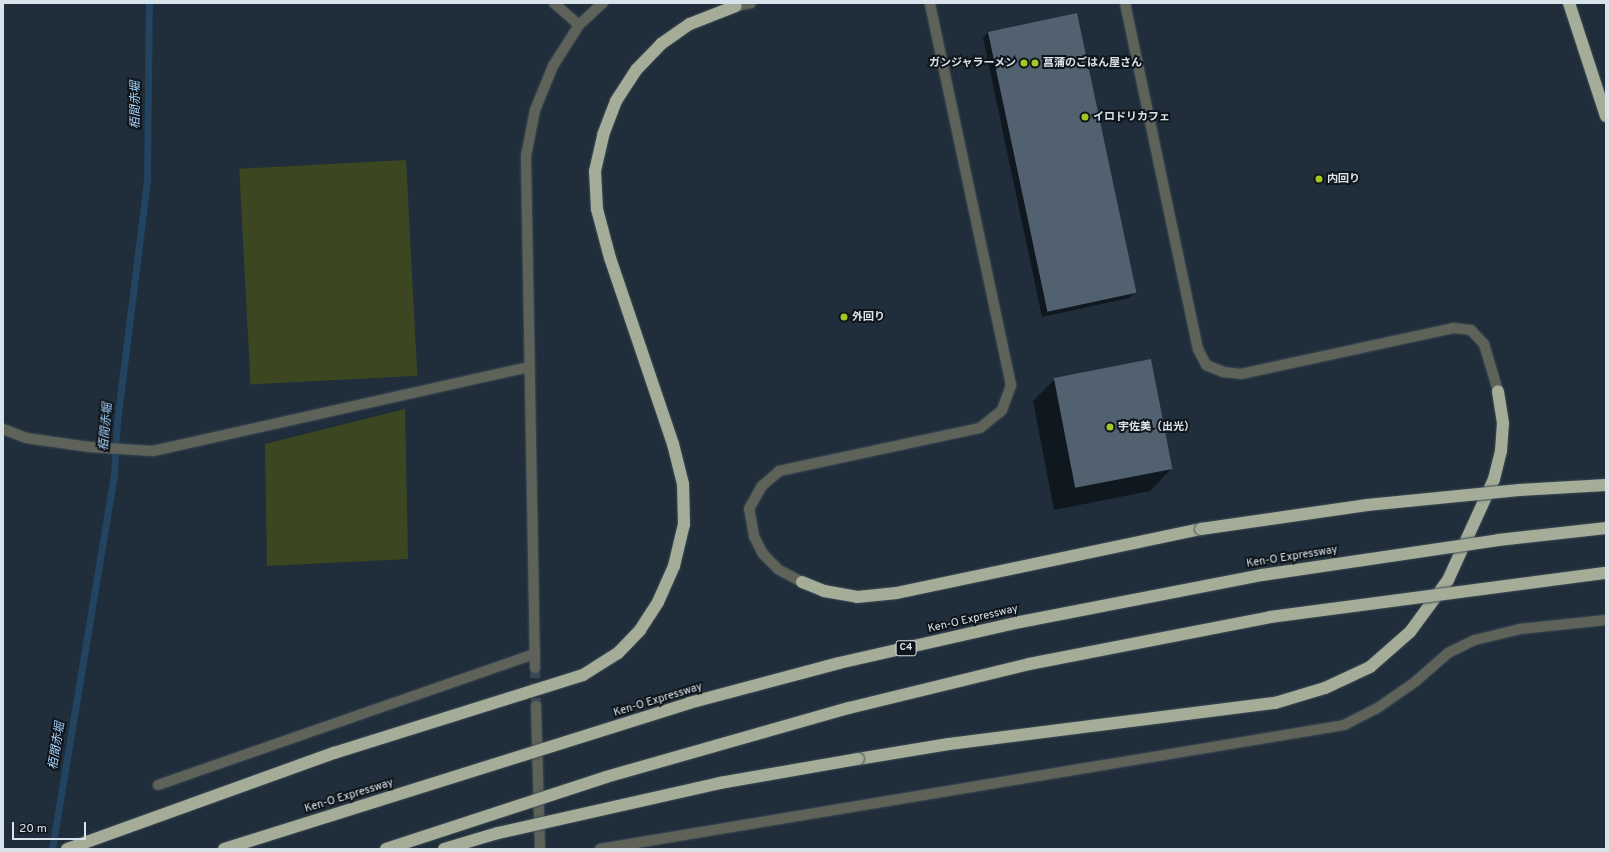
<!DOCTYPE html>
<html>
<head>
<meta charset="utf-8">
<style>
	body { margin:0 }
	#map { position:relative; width:1609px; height:852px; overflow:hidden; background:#1f2e3a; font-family:Overpass,"Noto Sans JP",sans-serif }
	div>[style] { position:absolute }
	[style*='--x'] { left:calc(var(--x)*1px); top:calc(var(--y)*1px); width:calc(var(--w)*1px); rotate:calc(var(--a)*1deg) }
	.green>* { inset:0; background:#3c4721; transform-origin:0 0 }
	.shadow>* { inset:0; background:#0007 }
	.stream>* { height:7px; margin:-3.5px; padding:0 3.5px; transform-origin:3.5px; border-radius:3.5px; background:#224460 }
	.building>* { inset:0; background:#51616f; transform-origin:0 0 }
	.minor-tunnel>* { height:10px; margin-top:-5px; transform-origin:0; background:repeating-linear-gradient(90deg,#3b4955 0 10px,transparent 0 15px) }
	.roads { filter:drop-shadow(0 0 1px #3d4b56) drop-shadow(0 0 1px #3d4b56) }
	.service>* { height:10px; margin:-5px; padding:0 5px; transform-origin:5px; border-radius:5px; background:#5f6259 }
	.minor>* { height:10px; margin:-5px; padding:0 5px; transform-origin:5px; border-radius:5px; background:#5f6259 }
	.tertiary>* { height:10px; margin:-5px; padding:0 5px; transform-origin:5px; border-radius:5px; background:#5f6259 }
	.motorway>* { height:12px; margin:-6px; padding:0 6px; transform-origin:6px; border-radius:6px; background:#a5ac97 }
	.bridges { filter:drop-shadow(0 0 1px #3d4b56) drop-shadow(0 0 1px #3d4b56) }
	.motorway-bridge>* { height:12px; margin:-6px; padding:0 6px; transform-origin:6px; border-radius:6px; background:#a5ac97 }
	.dots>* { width:11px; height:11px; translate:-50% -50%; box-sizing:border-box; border:2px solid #0f151b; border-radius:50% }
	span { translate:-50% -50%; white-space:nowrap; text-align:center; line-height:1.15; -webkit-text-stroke:4px #0f151b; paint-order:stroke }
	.shield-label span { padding:1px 3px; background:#0f151b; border:1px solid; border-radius:3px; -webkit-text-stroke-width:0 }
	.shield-label { font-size:10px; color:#d9e3eb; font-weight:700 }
	.poi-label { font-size:11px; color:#d9e3eb; font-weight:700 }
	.right { translate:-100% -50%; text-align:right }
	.left { translate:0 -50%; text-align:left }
	.street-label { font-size:11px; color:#d9e3eb }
	.water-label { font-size:12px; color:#a7d4fc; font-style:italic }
	.frame { position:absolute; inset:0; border:4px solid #d9e3eb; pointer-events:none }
	.scale { position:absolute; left:12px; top:822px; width:74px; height:18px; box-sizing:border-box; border:2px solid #d9e3eb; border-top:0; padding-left:5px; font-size:12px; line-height:14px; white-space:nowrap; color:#d9e3eb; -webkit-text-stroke:3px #0f151b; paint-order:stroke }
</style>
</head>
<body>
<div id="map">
	<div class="green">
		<i style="left:406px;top:160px;width:216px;height:167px;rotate:87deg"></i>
		<i style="clip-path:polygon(405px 409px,408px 559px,267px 566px,265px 444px)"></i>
	</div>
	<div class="shadow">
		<i style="clip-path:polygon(988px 32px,1135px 293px,1129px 298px,1042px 317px,983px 38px)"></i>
		<i style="clip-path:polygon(1055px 379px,1172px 468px,1150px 491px,1054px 510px,1033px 401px)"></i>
	</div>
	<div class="stream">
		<i style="--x:52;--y:849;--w:380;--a:-80.6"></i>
		<i style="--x:114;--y:474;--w:52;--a:-86.7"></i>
		<i style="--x:117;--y:422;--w:244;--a:-82.9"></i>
		<i style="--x:147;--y:180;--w:177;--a:-89.4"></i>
	</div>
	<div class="building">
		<i style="left:1077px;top:13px;width:286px;height:91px;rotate:78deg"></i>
		<i style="left:1151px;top:359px;width:112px;height:99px;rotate:79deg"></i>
	</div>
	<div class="minor-tunnel">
		<i style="--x:535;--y:668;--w:38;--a:88"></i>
	</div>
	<div class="roads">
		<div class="service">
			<i style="--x:1125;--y:3;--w:354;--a:78.1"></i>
			<i style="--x:1198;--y:349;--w:18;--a:63"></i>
			<i style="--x:1206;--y:365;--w:18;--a:22"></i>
			<i style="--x:1223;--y:372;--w:18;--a:6"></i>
			<i style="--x:1241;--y:374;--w:217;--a:-12.2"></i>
			<i style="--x:1453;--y:328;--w:18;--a:6"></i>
			<i style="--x:1471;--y:330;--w:19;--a:47"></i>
			<i style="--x:1484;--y:344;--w:49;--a:73.4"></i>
			<i style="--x:736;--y:6;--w:15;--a:-11"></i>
			<i style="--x:802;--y:582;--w:27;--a:-152"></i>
			<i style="--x:778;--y:569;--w:21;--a:-135"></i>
			<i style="--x:763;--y:554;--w:20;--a:-117"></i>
			<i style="--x:754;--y:536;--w:27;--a:-100"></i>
			<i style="--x:749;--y:509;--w:26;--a:-61"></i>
			<i style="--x:762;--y:486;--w:23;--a:-41"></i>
			<i style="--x:779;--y:471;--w:206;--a:-12.1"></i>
			<i style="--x:980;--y:428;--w:28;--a:-39"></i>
			<i style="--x:1002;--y:410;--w:27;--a:-70"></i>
			<i style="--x:1011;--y:385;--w:390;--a:-102"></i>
			<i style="--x:600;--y:849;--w:754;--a:-9.46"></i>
			<i style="--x:1344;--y:725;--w:36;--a:-27"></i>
			<i style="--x:1376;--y:709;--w:47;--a:-34.7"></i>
			<i style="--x:1415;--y:682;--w:44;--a:-41.3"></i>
			<i style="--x:1448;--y:653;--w:30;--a:-26"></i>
			<i style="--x:1475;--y:640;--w:46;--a:-13.7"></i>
			<i style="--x:1520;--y:629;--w:86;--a:-6"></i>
		</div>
		<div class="minor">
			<i style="--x:579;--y:25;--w:33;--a:-43"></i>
			<i style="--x:3;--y:429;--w:25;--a:21"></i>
			<i style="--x:26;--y:438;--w:64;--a:8.1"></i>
			<i style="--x:89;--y:447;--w:64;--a:3.6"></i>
			<i style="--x:153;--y:451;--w:385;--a:-12.6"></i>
			<i style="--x:535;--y:668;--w:512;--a:-91.01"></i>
			<i style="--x:526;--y:156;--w:47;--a:-78.9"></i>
			<i style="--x:535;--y:110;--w:48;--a:-67.8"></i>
			<i style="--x:553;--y:66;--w:49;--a:-57.6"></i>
			<i style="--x:579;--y:25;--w:33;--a:-139"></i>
			<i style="--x:536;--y:706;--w:143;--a:88.4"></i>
		</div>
		<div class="tertiary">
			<i style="--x:158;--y:785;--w:399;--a:-19.2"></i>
		</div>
		<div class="motorway">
			<i style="--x:1569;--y:3;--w:119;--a:71.9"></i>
			<i style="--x:802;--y:582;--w:24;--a:22"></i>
			<i style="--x:824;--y:591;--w:34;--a:10"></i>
			<i style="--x:857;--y:597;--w:40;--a:-5.7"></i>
			<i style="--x:897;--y:593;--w:311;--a:-11.9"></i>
			<i style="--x:858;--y:759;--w:92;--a:-9.4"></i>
			<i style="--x:949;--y:744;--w:329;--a:-7.2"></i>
			<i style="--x:1275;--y:703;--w:52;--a:-16.7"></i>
			<i style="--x:1325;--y:688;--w:50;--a:-25"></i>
			<i style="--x:1370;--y:667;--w:53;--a:-41.2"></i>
			<i style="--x:1410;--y:632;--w:64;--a:-53.8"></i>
			<i style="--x:1448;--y:580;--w:111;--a:-65.5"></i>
			<i style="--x:1494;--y:479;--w:29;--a:-76"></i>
			<i style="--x:1501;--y:451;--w:28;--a:-86"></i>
			<i style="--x:1503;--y:423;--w:32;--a:-99"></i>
			<i style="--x:67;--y:849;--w:284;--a:-19.8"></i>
			<i style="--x:334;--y:753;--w:261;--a:-17.4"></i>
			<i style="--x:583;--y:675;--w:41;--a:-32.2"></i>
			<i style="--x:618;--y:653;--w:32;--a:-46"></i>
			<i style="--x:640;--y:630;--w:33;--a:-57"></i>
			<i style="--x:658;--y:602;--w:39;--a:-66"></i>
			<i style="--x:674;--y:566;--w:43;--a:-76.6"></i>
			<i style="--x:684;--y:524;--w:40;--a:-91.4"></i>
			<i style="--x:683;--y:484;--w:41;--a:-104"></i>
			<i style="--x:673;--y:444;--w:196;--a:-108.7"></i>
			<i style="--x:610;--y:258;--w:51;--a:-104.9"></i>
			<i style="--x:597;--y:209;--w:38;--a:-93"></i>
			<i style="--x:595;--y:171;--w:37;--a:-77"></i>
			<i style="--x:603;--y:135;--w:36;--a:-69"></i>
			<i style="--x:616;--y:101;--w:38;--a:-57"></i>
			<i style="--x:637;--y:69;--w:35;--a:-46"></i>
			<i style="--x:661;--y:44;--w:35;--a:-35"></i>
			<i style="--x:690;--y:24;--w:49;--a:-21.4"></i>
		</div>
	</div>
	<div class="bridges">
		<div class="motorway-bridge">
			<i style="--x:1201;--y:529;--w:168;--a:-8.2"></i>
			<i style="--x:1367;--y:505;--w:153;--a:-5.6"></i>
			<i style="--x:1519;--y:490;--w:87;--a:-3.3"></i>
			<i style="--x:224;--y:849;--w:487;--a:-17.4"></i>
			<i style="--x:689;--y:703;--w:155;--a:-14.9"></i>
			<i style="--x:839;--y:663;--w:186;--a:-12.8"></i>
			<i style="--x:1020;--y:622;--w:247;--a:-11"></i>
			<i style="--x:1262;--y:575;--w:239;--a:-8.4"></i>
			<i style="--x:1498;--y:540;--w:109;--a:-6.3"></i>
			<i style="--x:386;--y:849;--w:231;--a:-18.1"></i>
			<i style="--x:606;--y:777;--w:253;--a:-15.9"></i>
			<i style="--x:849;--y:708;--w:185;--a:-13.7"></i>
			<i style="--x:1029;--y:664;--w:246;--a:-11"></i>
			<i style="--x:1270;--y:617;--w:339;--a:-7.5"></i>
			<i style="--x:444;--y:849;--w:56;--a:-16.5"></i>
			<i style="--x:498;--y:833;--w:228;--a:-12.7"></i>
			<i style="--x:720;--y:783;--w:140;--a:-9.9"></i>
		</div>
	</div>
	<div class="dots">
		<i style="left:1024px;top:63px;background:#a4c825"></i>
		<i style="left:1035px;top:63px;background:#a4c825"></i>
		<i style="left:1085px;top:117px;background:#a4c825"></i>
		<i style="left:1319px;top:179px;background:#a4c825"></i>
		<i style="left:844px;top:317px;background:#a4c825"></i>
		<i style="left:1110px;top:427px;background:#a4c825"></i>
	</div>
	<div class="shield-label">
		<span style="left:906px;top:648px">C4</span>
	</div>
	<div class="poi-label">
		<span class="right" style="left:1016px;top:63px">ガンジャラーメン</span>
		<span class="left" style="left:1043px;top:63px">菖蒲のごはん屋さん</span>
		<span class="left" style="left:1093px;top:117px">イロドリカフェ</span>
		<span class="left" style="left:1327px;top:179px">内回り</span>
		<span class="left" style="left:852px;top:317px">外回り</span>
		<span class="left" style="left:1118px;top:427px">宇佐美（出光）</span>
	</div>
	<div class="street-label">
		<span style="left:1292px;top:557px;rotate:-9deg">Ken-O Expressway</span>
		<span style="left:973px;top:619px;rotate:-13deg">Ken-O Expressway</span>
		<span style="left:658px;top:700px;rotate:-17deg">Ken-O Expressway</span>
		<span style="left:349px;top:796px;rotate:-17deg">Ken-O Expressway</span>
	</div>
	<div class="water-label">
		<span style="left:137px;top:105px;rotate:-90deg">栢間赤堀</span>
		<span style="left:107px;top:427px;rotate:-85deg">栢間赤堀</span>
		<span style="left:58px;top:746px;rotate:-81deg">栢間赤堀</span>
	</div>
	<div class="frame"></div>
	<div class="scale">20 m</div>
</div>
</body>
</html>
